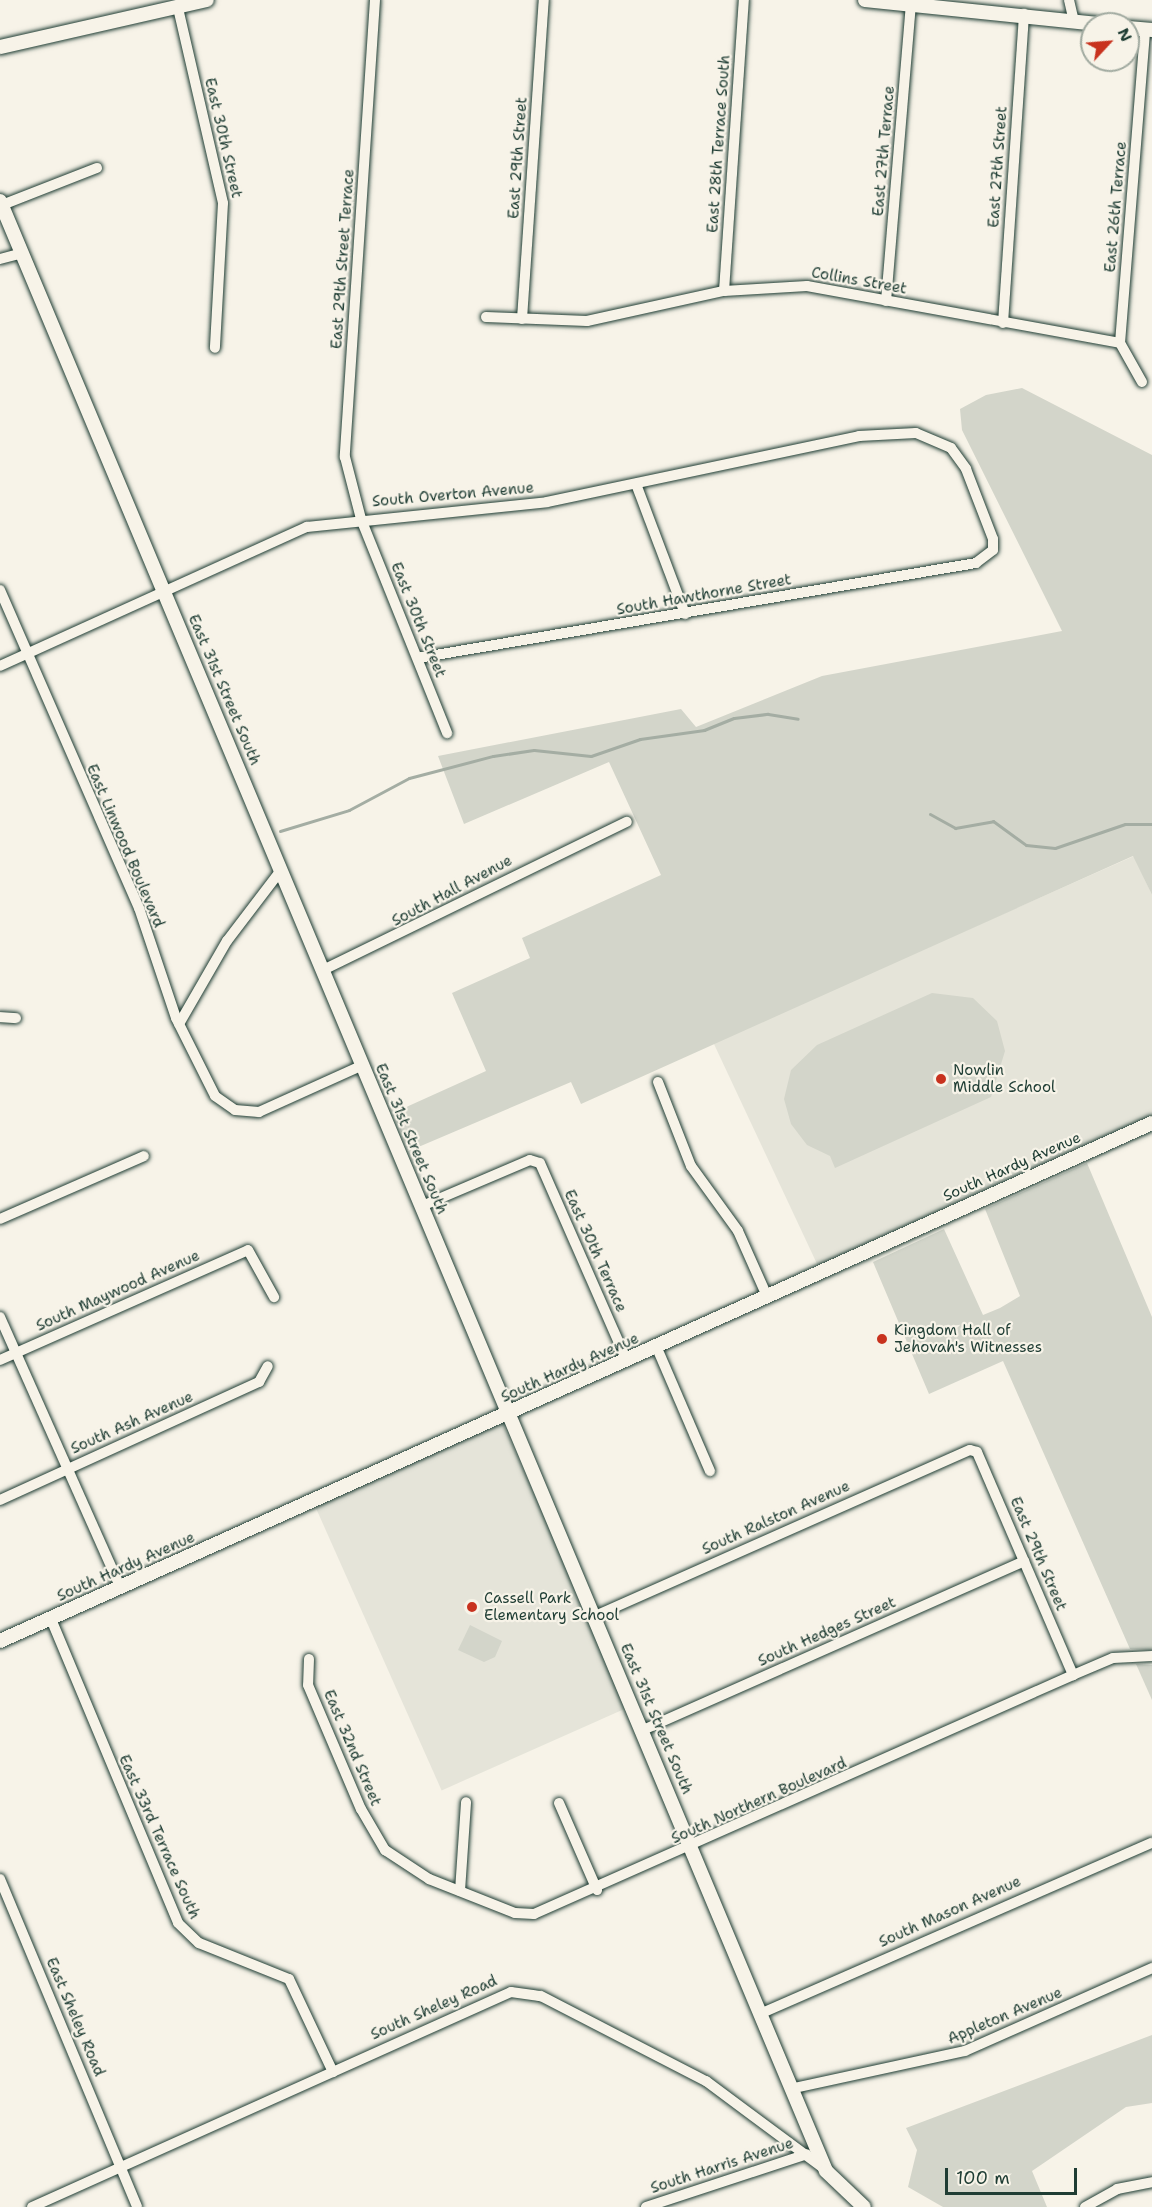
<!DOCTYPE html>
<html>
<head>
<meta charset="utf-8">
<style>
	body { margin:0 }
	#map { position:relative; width:1152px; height:2207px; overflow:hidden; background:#f7f3e8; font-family:"Shantell Sans",sans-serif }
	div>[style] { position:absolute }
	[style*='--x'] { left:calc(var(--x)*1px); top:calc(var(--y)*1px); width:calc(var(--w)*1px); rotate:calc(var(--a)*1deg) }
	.built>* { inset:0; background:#e5e4d9; transform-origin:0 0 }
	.green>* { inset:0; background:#d3d5ca }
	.stream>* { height:3px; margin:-1.5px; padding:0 1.5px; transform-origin:1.5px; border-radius:1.5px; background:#a4ada3 }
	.roads { filter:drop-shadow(0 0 2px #1f3d34) drop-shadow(0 0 2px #1f3d34) }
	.street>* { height:10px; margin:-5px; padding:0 5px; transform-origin:5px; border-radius:5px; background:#f7f3e8 }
	.secondary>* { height:14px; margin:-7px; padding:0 7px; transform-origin:7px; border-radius:7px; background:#f7f3e8 }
	.dots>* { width:16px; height:16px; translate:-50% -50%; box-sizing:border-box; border:3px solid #f7f3e8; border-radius:50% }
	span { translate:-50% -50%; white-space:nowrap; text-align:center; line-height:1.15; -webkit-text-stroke:4.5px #f7f3e8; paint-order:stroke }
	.street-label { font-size:15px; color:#1f3d34 }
	.poi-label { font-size:15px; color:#1f3d34 }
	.left { translate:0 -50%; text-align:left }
	.north { position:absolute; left:1080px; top:12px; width:60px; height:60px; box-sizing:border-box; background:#f7f3e8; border:2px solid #a1aaa0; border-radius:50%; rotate:64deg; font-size:16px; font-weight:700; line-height:24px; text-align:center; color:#1f3d34 }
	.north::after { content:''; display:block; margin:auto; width:21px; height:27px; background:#c8321e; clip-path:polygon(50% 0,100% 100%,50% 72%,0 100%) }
	.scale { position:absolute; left:945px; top:2168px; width:132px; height:27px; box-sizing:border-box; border:3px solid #1f3d34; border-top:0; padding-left:8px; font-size:18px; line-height:21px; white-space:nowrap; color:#1f3d34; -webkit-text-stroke:4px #f7f3e8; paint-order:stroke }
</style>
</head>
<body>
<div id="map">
	<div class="built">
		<i style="clip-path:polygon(1134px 856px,1152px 895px,1152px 1116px,818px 1266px,713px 1042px)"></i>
		<i style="left:502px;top:1422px;width:312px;height:205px;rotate:66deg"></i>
	</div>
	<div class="green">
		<i style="clip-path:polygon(1022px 388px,1152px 455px,1152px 895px,1133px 856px,581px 1104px,571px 1082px,409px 1151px,393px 1113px,486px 1071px,452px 993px,530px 958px,522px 938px,661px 875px,609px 762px,464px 824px,438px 756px,681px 709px,696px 727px,822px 676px,1062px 631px,962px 430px,960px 409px,986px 395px)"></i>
		<i style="clip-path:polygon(932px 993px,973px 998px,997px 1021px,1005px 1051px,991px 1097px,835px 1168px,830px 1156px,807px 1145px,791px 1124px,784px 1099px,791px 1070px,817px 1045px)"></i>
		<i style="clip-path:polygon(1087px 1163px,1152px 1317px,1152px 1650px,1130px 1649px,1003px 1361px,929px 1394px,873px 1262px,944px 1229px,983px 1315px,1000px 1308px,1020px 1296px,985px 1209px)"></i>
		<i style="clip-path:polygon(470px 1625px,502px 1641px,495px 1657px,484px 1662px,458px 1650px)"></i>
		<i style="clip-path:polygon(1136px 1664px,1152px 1665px,1152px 1700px)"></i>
		<i style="clip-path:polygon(1152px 2035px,1152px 2103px,1126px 2107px,1032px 2171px,1047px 2207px,943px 2207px,908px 2187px,917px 2150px,906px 2128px)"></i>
	</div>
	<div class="stream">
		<i style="--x:930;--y:814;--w:29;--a:29"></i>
		<i style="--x:955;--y:828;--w:39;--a:-10"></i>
		<i style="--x:993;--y:821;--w:41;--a:36"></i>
		<i style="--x:1026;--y:845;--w:29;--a:6"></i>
		<i style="--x:1055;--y:848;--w:74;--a:-18.9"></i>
		<i style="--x:1125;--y:824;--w:27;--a:0"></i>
		<i style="--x:280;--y:831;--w:72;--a:-16.9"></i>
		<i style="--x:349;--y:810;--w:68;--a:-28.1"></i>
		<i style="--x:409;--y:778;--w:87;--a:-14.7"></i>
		<i style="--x:493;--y:756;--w:41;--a:-8.3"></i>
		<i style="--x:534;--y:750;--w:57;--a:6"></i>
		<i style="--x:591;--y:756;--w:52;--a:-19.1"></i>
		<i style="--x:640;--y:739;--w:65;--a:-8"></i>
		<i style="--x:704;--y:730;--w:32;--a:-22"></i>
		<i style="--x:734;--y:718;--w:34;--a:-7"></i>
		<i style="--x:768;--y:714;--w:30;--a:9"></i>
	</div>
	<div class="roads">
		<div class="street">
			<i style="--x:375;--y:0;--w:458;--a:93.8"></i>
			<i style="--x:345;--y:457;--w:64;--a:75.5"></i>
			<i style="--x:361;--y:519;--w:231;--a:68.1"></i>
			<i style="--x:1069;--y:0;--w:22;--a:77"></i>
			<i style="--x:178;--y:8;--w:200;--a:77"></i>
			<i style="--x:223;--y:203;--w:145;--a:93.2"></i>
			<i style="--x:2;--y:205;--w:102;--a:-21.3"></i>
			<i style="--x:0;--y:259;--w:23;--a:-15"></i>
			<i style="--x:724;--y:291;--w:292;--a:-86.1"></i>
			<i style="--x:886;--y:301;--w:298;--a:-85.2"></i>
			<i style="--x:486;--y:317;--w:101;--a:2.3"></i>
			<i style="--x:587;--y:321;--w:140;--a:-12.4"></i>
			<i style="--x:724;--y:291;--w:83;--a:-3.4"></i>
			<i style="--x:807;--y:286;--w:318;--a:10.3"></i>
			<i style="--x:522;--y:319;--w:320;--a:-86.1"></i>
			<i style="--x:1003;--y:323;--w:310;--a:-86.1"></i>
			<i style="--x:1142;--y:382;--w:45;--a:-119.4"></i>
			<i style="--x:1120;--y:343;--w:314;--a:-85.4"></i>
			<i style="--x:636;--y:484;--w:139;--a:69.3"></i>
			<i style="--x:0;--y:590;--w:347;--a:66.4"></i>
			<i style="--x:139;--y:908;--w:116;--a:71.4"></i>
			<i style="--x:176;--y:1018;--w:87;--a:63.4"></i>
			<i style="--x:215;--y:1096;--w:24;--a:35"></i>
			<i style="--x:235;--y:1110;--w:24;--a:5"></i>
			<i style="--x:259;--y:1112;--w:114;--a:-24.3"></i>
			<i style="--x:0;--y:666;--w:337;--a:-24.4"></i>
			<i style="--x:307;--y:527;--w:241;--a:-5.9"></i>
			<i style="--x:547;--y:502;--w:319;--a:-11.9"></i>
			<i style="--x:859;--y:436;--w:57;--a:-3"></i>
			<i style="--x:916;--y:433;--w:38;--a:23"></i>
			<i style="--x:951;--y:448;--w:26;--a:54"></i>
			<i style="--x:966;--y:469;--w:75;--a:68.9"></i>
			<i style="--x:993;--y:539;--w:11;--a:90"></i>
			<i style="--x:993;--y:550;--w:21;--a:143"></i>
			<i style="--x:976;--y:563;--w:566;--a:170.34"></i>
			<i style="--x:323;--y:970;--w:338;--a:-26"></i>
			<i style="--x:0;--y:1017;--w:16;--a:4"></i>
			<i style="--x:179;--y:1024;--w:96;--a:-60"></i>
			<i style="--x:227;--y:941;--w:89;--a:-52.7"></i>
			<i style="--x:658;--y:1082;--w:90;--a:68.6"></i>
			<i style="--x:691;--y:1166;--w:80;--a:54.1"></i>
			<i style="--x:738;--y:1231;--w:71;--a:66"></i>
			<i style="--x:422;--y:1206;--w:117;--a:-23.1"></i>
			<i style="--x:530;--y:1160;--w:10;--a:17"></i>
			<i style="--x:540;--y:1163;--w:216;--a:66.3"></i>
			<i style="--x:0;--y:1219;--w:157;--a:-23.6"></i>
			<i style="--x:0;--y:1317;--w:295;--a:66"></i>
			<i style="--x:657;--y:1348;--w:134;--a:66.7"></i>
			<i style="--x:0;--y:1360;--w:271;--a:-23.9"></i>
			<i style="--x:248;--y:1250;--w:54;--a:61"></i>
			<i style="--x:0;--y:1500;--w:285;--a:-24.5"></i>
			<i style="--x:259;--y:1382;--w:18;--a:-61"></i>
			<i style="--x:595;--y:1616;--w:410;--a:-23.9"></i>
			<i style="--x:970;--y:1450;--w:7;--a:16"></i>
			<i style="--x:977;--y:1452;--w:243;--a:66.7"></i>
			<i style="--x:51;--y:1619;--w:329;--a:67.3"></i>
			<i style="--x:178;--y:1923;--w:29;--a:44"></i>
			<i style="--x:199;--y:1943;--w:97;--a:21.8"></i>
			<i style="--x:289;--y:1979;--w:103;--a:64.7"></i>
			<i style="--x:309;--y:1659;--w:26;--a:92"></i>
			<i style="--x:308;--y:1685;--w:135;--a:66.9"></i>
			<i style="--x:361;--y:1809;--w:48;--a:59.7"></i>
			<i style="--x:385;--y:1850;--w:53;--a:33.4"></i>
			<i style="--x:429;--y:1879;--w:92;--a:21.6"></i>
			<i style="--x:515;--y:1913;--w:19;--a:3"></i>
			<i style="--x:534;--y:1914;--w:590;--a:-23.91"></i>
			<i style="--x:1073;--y:1675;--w:43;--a:-23"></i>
			<i style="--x:1113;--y:1658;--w:39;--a:-3"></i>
			<i style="--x:643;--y:1730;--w:417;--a:-23.9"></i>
			<i style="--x:559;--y:1803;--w:95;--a:66.4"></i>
			<i style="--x:0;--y:1879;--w:355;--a:67.3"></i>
			<i style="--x:460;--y:1891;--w:89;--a:-86.1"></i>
			<i style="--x:762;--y:2013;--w:425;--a:-23.6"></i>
			<i style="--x:794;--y:2088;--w:175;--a:-12.2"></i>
			<i style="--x:965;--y:2051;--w:205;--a:-23.9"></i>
			<i style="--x:32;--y:2207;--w:525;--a:-24.17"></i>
			<i style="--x:511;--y:1992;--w:30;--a:8"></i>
			<i style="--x:541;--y:1996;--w:186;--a:27.3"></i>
			<i style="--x:706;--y:2081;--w:146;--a:36.6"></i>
			<i style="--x:646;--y:2207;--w:169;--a:-18.2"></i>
			<i style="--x:1085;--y:2207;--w:37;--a:-29"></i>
			<i style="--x:1117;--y:2189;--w:36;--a:-11"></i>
		</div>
		<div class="secondary">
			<i style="--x:865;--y:0;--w:234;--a:5.9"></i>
			<i style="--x:1128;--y:28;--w:24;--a:5"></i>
			<i style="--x:0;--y:47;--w:212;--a:-12.8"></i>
			<i style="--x:0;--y:201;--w:2136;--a:67.25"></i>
			<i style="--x:826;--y:2171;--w:52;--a:43.5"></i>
			<i style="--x:0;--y:1641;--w:1263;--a:-24.21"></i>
		</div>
	</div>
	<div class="dots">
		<i style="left:941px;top:1079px;background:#c8321e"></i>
		<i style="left:882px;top:1339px;background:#c8321e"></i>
		<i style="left:472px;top:1607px;background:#c8321e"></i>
	</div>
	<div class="street-label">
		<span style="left:223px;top:138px;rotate:77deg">East 30th Street</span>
		<span style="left:719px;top:144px;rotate:-86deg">East 28th Terrace South</span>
		<span style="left:884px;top:151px;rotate:-85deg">East 27th Terrace</span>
		<span style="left:518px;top:158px;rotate:-86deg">East 29th Street</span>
		<span style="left:998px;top:167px;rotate:-86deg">East 27th Street</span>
		<span style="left:1116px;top:207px;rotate:-85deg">East 26th Terrace</span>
		<span style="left:343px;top:259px;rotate:-86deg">East 29th Street Terrace</span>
		<span style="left:859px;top:281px;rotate:10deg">Collins Street</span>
		<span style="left:453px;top:495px;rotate:-5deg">South Overton Avenue</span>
		<span style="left:704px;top:595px;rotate:-10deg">South Hawthorne Street</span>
		<span style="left:418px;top:620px;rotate:68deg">East 30th Street</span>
		<span style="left:224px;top:690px;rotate:67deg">East 31st Street South</span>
		<span style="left:125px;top:846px;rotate:67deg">East Linwood Boulevard</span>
		<span style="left:452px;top:891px;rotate:-28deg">South Hall Avenue</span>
		<span style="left:411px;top:1139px;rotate:67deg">East 31st Street South</span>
		<span style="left:1012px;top:1167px;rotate:-24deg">South Hardy Avenue</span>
		<span style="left:595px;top:1251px;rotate:66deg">East 30th Terrace</span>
		<span style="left:118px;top:1291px;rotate:-24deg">South Maywood Avenue</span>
		<span style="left:570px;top:1368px;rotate:-24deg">South Hardy Avenue</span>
		<span style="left:132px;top:1423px;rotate:-24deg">South Ash Avenue</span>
		<span style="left:776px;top:1518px;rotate:-24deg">South Ralston Avenue</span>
		<span style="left:1038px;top:1554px;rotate:67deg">East 29th Street</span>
		<span style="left:126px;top:1567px;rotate:-24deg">South Hardy Avenue</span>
		<span style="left:827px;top:1632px;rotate:-24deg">South Hedges Street</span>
		<span style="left:656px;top:1719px;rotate:67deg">East 31st Street South</span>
		<span style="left:352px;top:1748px;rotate:67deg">East 32nd Street</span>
		<span style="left:759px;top:1801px;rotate:-24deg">South Northern Boulevard</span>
		<span style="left:159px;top:1837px;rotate:66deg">East 33rd Terrace South</span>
		<span style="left:950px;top:1912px;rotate:-24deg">South Mason Avenue</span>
		<span style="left:434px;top:2008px;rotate:-24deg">South Sheley Road</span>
		<span style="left:1005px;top:2016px;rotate:-23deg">Appleton Avenue</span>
		<span style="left:75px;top:2017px;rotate:67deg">East Sheley Road</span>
		<span style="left:722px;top:2166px;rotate:-18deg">South Harris Avenue</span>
	</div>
	<div class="poi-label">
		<span class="left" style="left:953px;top:1079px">Nowlin<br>Middle School</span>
		<span class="left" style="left:894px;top:1339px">Kingdom Hall of<br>Jehovah's Witnesses</span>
		<span class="left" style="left:484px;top:1607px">Cassell Park<br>Elementary School</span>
	</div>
	<div class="north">N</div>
	<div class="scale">100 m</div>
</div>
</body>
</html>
